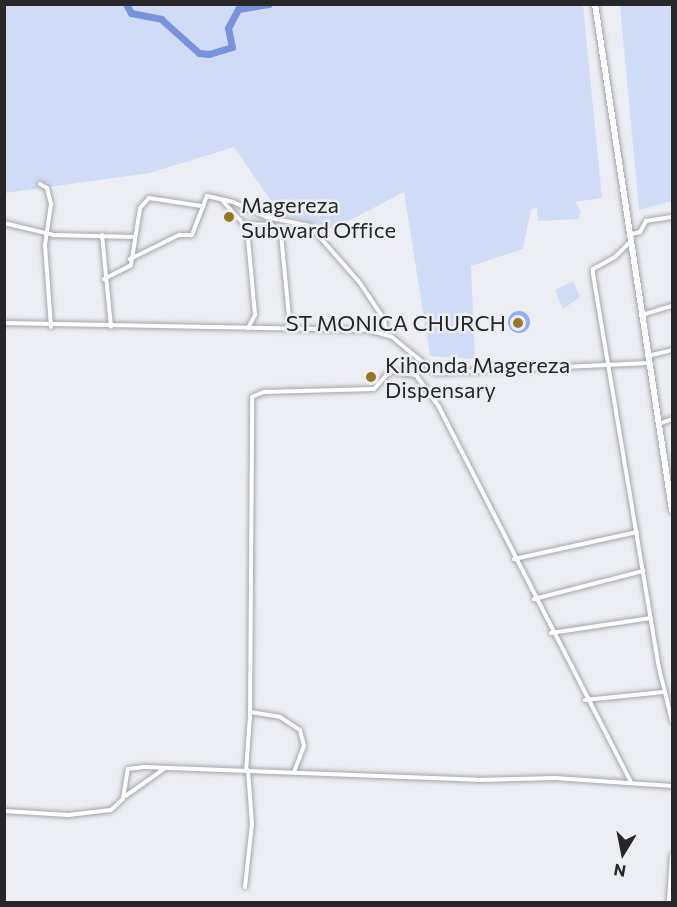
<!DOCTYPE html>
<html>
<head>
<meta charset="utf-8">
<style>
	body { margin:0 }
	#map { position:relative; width:677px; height:907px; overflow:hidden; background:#eceef3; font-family:Commissioner,sans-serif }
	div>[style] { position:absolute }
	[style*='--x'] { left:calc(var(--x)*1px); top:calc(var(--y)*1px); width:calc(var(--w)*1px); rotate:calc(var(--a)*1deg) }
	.green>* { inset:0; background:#d0dbf6 }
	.river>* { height:7px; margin:-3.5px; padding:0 3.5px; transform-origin:3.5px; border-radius:3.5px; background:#7793dc }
	.building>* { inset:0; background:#90adf8 }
	.round { border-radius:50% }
	.roads { filter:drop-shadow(0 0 2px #a3a5a9) drop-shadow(0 0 2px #a3a5a9) }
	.minor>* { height:4px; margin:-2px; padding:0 2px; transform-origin:2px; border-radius:2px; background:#fff }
	.highway>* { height:6px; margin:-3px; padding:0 3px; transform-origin:3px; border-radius:3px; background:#fff }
	.dots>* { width:16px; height:16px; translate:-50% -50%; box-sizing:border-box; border:3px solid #eceef3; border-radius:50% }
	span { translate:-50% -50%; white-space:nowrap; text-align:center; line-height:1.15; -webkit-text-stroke:5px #eceef3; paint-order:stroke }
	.poi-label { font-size:22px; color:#272729 }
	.left { translate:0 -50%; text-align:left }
	.right { translate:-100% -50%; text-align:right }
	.frame { position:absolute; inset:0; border:6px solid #272729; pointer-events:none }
	.north { position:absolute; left:593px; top:823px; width:60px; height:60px; -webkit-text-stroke:4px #eceef3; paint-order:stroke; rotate:190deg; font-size:16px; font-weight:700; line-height:24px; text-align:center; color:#272729 }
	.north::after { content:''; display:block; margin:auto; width:21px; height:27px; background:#272729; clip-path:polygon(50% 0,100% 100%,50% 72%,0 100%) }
</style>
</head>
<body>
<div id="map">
	<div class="green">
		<i style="clip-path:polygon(4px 5px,583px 5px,602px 198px,575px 202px,581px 211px,578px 219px,538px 221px,537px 208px,531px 209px,523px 249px,471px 266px,475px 359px,430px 356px,404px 192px,333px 229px,280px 214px,234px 147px,150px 173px,5px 193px)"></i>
		<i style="clip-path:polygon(620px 5px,672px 5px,672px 201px,639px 210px)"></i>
		<i style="clip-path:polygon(573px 281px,580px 297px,563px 309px,555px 290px)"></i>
	</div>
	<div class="river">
		<i style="--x:126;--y:4;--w:10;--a:61"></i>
		<i style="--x:131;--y:13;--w:31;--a:11"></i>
		<i style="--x:161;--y:19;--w:51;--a:41.8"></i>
		<i style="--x:199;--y:53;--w:10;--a:6"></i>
		<i style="--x:209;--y:54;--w:24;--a:-17"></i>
		<i style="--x:232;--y:47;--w:19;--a:-102"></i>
		<i style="--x:228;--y:28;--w:21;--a:-62"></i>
		<i style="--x:238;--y:9;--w:31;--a:-9"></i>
	</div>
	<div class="building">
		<i class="round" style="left:508px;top:311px;width:22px;height:22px"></i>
	</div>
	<div class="roads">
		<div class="minor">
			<i style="--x:40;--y:184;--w:8;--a:30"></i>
			<i style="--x:47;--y:188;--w:16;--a:76"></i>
			<i style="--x:51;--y:204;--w:41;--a:98.3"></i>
			<i style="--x:45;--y:245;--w:82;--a:85.8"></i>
			<i style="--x:221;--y:199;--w:39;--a:48"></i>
			<i style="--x:247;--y:228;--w:87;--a:84.7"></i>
			<i style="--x:255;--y:315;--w:15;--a:118"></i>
			<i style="--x:4;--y:223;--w:51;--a:13.5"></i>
			<i style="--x:54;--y:235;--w:81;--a:1.4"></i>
			<i style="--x:245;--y:224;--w:27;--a:2"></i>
			<i style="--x:272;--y:225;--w:13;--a:45"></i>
			<i style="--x:281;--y:234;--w:93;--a:84.5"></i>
			<i style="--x:102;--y:235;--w:92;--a:84.4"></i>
			<i style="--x:629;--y:235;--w:11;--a:-15"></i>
			<i style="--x:640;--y:232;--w:13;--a:-61"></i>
			<i style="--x:646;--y:221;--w:26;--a:-9"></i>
			<i style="--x:629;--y:243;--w:20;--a:135"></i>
			<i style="--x:615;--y:257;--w:25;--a:151"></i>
			<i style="--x:593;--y:269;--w:5;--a:90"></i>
			<i style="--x:593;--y:274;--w:399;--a:80.5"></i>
			<i style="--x:659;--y:668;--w:55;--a:76.2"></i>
			<i style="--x:130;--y:259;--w:55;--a:-26.1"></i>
			<i style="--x:179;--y:235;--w:13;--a:0"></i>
			<i style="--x:192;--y:235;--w:42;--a:-69"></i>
			<i style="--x:207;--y:196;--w:27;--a:13"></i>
			<i style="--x:233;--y:202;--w:37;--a:24"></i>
			<i style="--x:267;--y:217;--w:44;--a:11.8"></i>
			<i style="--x:310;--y:226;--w:76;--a:48.7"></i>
			<i style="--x:360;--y:283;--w:43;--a:56.3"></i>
			<i style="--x:384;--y:319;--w:15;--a:82"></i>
			<i style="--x:104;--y:279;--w:30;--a:-27"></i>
			<i style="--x:131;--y:265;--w:58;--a:-81"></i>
			<i style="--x:140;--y:208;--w:13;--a:-48"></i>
			<i style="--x:149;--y:198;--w:53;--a:8.7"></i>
			<i style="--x:642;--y:315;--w:31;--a:-17"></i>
			<i style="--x:4;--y:323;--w:364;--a:1.1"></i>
			<i style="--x:368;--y:330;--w:25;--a:16"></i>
			<i style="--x:392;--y:337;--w:57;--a:39.3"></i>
			<i style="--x:436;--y:373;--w:212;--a:-2.7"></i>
			<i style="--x:647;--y:356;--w:26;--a:-13"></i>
			<i style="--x:659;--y:424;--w:14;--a:-21"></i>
			<i style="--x:514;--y:559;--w:126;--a:-12.4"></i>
			<i style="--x:534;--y:599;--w:113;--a:-14.4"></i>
			<i style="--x:551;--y:633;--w:101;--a:-8.5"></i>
			<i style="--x:585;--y:700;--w:79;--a:-5.8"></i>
			<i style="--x:250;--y:712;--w:30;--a:9"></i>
			<i style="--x:280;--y:717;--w:24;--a:33"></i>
			<i style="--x:300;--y:730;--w:16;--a:76"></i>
			<i style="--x:304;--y:746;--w:28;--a:111"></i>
			<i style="--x:246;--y:771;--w:55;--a:-85.8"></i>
			<i style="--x:250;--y:716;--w:319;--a:-89.6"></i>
			<i style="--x:252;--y:397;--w:13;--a:-23"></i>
			<i style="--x:264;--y:392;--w:110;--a:-1.6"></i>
			<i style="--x:374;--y:389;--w:24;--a:-48"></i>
			<i style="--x:390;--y:371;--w:26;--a:9"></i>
			<i style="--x:416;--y:375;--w:39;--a:54"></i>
			<i style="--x:439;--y:407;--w:422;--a:62.9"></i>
			<i style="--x:124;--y:797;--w:49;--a:-35"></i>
			<i style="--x:4;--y:811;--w:64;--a:3.6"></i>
			<i style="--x:68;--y:815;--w:43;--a:-6.6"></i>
			<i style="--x:111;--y:810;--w:16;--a:-43"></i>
			<i style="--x:123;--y:799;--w:30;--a:-81"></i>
			<i style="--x:128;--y:769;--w:16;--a:-7"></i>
			<i style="--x:144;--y:767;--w:334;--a:2.2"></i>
			<i style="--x:478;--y:780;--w:77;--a:-1.5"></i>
			<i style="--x:555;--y:778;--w:117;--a:3.9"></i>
			<i style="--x:245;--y:887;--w:63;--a:-83.7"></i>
			<i style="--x:252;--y:824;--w:54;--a:-94.2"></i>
			<i style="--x:669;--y:902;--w:47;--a:-86.3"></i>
		</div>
		<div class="highway">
			<i style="--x:595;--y:4;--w:512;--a:81.35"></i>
		</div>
	</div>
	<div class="dots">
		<i style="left:229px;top:217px;background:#977821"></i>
		<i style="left:518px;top:323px;background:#977821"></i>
		<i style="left:371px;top:377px;background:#977821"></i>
	</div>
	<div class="poi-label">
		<span class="left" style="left:241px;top:217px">Magereza<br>Subward Office</span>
		<span class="right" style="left:506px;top:323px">ST MONICA CHURCH</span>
		<span class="left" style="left:385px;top:377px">Kihonda Magereza<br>Dispensary</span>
	</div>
	<div class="frame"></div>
	<div class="north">N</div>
</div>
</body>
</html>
